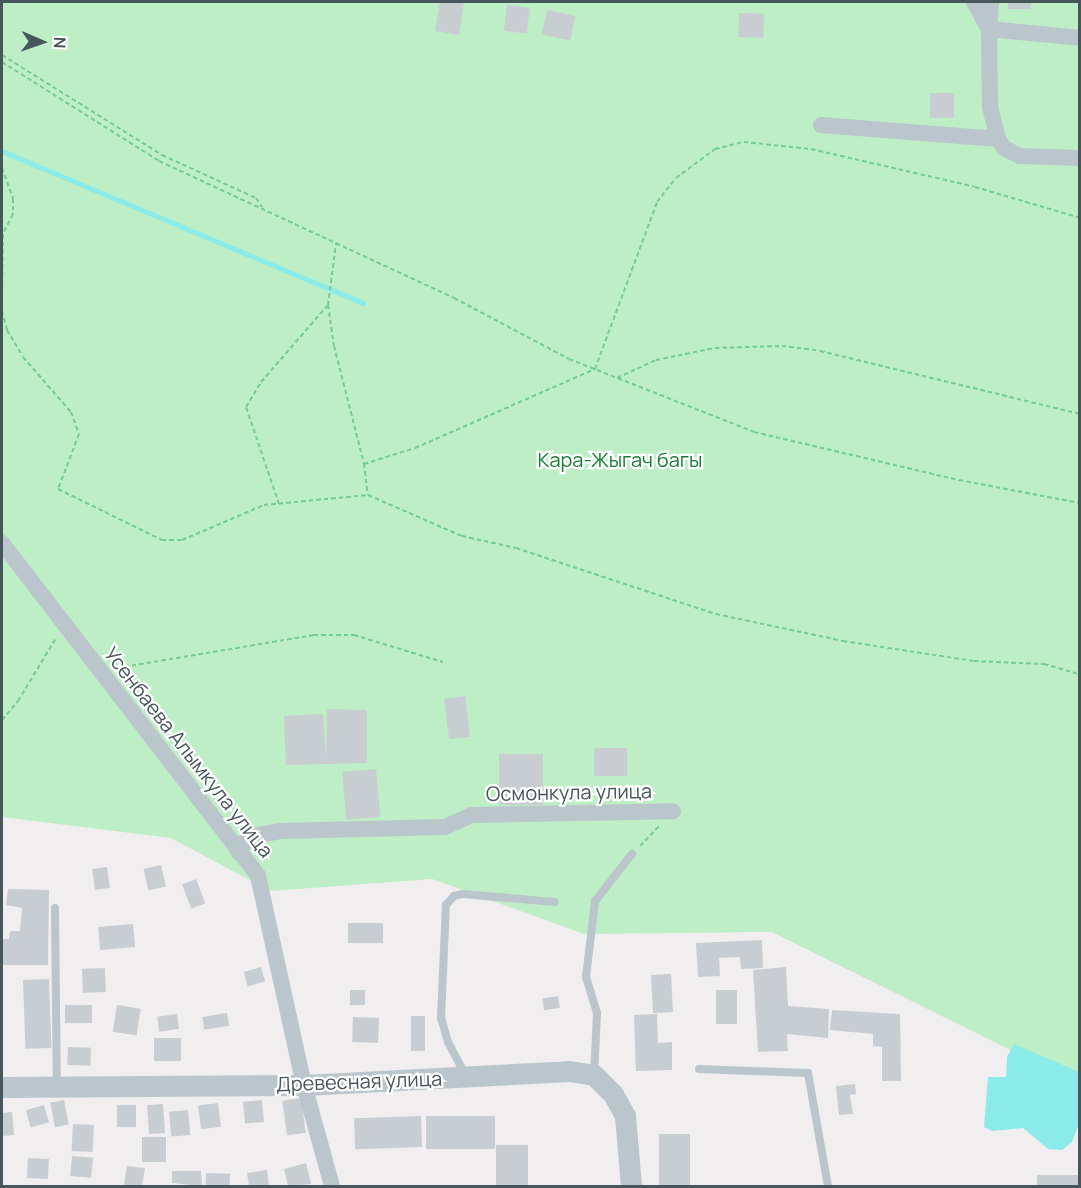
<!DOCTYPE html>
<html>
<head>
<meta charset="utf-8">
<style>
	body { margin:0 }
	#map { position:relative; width:1081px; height:1188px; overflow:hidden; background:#f1eeef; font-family:Manrope,sans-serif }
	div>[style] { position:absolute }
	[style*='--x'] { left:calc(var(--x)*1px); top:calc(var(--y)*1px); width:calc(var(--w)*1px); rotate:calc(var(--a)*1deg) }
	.green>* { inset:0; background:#bdeec5 }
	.water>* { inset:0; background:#8aebe9 }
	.stream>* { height:4.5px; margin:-2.25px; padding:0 2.25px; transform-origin:2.25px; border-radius:2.25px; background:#8aebe9 }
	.building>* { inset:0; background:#c8cdd1; transform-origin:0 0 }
	.path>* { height:2px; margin-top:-1px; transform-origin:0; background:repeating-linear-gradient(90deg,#75cc8e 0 4.5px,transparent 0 7.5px) }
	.service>* { height:8px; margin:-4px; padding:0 4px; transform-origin:4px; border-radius:4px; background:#bac6cb }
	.minor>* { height:16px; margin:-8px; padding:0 8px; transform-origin:8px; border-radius:8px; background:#bac6cb }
	.tertiary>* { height:21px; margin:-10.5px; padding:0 10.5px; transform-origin:10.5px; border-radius:10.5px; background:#bac6cb }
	span { translate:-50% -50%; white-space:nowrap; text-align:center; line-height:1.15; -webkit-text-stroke:4.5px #fff; paint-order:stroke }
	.park-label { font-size:20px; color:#187c34 }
	.street-label { font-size:20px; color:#46565b }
	.frame { position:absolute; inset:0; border:3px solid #46565b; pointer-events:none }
	.north { position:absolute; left:12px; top:12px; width:60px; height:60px; -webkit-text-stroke:4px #fff; paint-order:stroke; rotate:92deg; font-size:16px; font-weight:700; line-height:24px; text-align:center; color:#46565b }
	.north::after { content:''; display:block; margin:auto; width:21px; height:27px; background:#46565b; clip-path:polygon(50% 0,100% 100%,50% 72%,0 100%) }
</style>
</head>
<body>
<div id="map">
	<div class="green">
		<i style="clip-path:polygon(2px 2px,1079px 2px,1079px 1084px,772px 932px,584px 934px,432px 879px,270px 891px,171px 838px,2px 817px)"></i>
	</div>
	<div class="water">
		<i style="clip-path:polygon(1014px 1044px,1079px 1072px,1079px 1123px,1072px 1142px,1062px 1150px,1048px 1149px,1023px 1128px,992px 1131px,984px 1127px,988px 1077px,1006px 1077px,1007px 1057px)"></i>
	</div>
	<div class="stream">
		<i style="--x:2;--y:151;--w:392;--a:22.8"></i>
	</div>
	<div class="building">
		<i style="clip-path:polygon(440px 2px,464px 2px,459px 35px,435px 31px)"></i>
		<i style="left:1008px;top:2px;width:23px;height:7px"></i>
		<i style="left:507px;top:5px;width:23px;height:26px;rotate:7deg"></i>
		<i style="left:547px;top:10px;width:29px;height:25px;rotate:12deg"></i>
		<i style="left:739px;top:13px;width:25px;height:24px;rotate:2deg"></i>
		<i style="left:930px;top:93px;width:24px;height:25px"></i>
		<i style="left:465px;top:696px;width:41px;height:21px;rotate:83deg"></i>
		<i style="clip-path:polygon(327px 709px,367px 710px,367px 763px,286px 765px,284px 716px,323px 714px,326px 758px)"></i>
		<i style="left:594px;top:748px;width:33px;height:28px"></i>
		<i style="left:499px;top:754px;width:44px;height:51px"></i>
		<i style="left:376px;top:769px;width:48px;height:34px;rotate:85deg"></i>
		<i style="left:161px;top:865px;width:22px;height:18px;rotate:77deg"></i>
		<i style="left:107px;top:867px;width:21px;height:15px;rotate:82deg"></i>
		<i style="left:196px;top:879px;width:26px;height:15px;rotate:69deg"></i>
		<i style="clip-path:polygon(8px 889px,49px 890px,48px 965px,2px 965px,2px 939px,9px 939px,10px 931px,20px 931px,22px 908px,6px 905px)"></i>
		<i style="left:348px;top:923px;width:35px;height:20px"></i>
		<i style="left:133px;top:924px;width:23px;height:35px;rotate:85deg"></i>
		<i style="clip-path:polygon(762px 940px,763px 968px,741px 969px,740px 957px,719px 958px,720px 976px,698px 977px,696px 943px)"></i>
		<i style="left:261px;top:967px;width:15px;height:18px;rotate:74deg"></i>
		<i style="clip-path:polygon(786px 967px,788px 1006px,829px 1009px,828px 1038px,787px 1034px,788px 1051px,758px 1052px,753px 970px)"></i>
		<i style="left:105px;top:968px;width:24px;height:23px;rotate:88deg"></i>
		<i style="left:671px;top:974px;width:38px;height:20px;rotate:87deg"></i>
		<i style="left:49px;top:979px;width:69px;height:26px;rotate:88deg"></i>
		<i style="left:350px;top:990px;width:15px;height:15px"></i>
		<i style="left:716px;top:990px;width:21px;height:34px"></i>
		<i style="left:558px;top:996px;width:12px;height:16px;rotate:81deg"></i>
		<i style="left:65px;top:1005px;width:27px;height:18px"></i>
		<i style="left:117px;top:1005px;width:24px;height:27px;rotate:9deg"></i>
		<i style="clip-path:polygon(832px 1010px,900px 1014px,901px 1081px,882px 1081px,882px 1047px,873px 1046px,873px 1034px,830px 1030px)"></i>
		<i style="left:227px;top:1013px;width:13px;height:25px;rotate:81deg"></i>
		<i style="left:177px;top:1014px;width:15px;height:20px;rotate:82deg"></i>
		<i style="clip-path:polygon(657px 1014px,658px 1043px,672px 1042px,672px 1070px,636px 1071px,634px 1015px)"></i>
		<i style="left:411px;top:1016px;width:14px;height:35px"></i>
		<i style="left:353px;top:1017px;width:26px;height:25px;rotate:2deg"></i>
		<i style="left:154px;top:1038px;width:27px;height:23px"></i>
		<i style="left:68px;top:1047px;width:23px;height:18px;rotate:2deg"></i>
		<i style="clip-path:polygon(855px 1084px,856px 1094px,850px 1095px,853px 1114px,839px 1115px,836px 1086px)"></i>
		<i style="left:301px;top:1098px;width:35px;height:19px;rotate:82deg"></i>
		<i style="left:64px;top:1100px;width:25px;height:14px;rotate:79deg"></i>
		<i style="left:262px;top:1100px;width:22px;height:19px;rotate:85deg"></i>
		<i style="left:218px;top:1103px;width:24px;height:20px;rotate:83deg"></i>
		<i style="left:163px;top:1104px;width:29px;height:16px;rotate:86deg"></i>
		<i style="left:44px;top:1105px;width:18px;height:19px;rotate:74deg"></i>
		<i style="left:117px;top:1105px;width:19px;height:22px"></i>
		<i style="left:188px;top:1110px;width:25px;height:19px;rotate:85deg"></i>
		<i style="clip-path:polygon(12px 1112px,14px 1135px,2px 1136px,2px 1113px)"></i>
		<i style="left:421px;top:1116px;width:31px;height:67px;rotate:88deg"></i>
		<i style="left:426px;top:1116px;width:69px;height:33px"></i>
		<i style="left:73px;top:1124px;width:21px;height:27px;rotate:3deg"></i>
		<i style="left:659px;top:1134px;width:31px;height:52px"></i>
		<i style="left:142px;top:1137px;width:24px;height:25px"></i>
		<i style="left:496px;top:1145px;width:32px;height:41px"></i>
		<i style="left:72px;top:1156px;width:21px;height:20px;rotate:5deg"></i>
		<i style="left:28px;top:1158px;width:21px;height:20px;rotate:3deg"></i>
		<i style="clip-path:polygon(306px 1163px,311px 1184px,288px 1186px,284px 1169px)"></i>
		<i style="clip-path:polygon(127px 1166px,145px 1168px,142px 1186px,124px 1185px)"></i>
		<i style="clip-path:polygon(267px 1170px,269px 1186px,249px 1186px,247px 1173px)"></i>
		<i style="clip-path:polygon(172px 1171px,201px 1171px,202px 1186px,172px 1183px)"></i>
		<i style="left:206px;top:1173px;width:24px;height:13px;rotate:2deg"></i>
		<i style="left:1080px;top:1175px;width:11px;height:43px;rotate:90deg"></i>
	</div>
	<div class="path">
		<i style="--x:2;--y:55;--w:189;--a:32"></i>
		<i style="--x:162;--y:155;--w:103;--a:24.6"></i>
		<i style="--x:256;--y:198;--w:11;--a:56"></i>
		<i style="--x:2;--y:62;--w:186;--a:32.2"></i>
		<i style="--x:159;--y:161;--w:325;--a:24.9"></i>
		<i style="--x:454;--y:298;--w:130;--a:27.9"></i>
		<i style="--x:569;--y:359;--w:199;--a:21.5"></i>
		<i style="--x:754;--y:432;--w:211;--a:13.2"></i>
		<i style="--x:959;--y:480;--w:123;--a:10.8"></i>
		<i style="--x:2;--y:168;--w:32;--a:70"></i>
		<i style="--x:13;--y:198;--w:16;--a:90"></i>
		<i style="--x:13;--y:214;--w:22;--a:117"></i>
		<i style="--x:3;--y:234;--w:62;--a:90.9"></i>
		<i style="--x:328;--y:305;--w:41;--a:81.7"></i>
		<i style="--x:334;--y:346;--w:122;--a:75.7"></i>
		<i style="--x:364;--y:464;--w:31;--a:83"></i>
		<i style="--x:2;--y:311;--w:20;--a:75"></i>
		<i style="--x:7;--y:330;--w:31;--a:59"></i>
		<i style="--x:23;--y:357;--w:73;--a:48.9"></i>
		<i style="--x:71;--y:412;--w:23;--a:70"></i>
		<i style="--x:79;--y:434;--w:59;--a:110.9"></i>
		<i style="--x:58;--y:489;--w:116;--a:26.1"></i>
		<i style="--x:162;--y:540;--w:20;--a:0"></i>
		<i style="--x:182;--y:540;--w:89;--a:-23.1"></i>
		<i style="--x:264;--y:505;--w:104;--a:-5.5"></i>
		<i style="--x:368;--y:495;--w:103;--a:23.6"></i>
		<i style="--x:462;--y:536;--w:55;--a:12.5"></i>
		<i style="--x:516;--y:548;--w:211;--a:18.3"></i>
		<i style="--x:716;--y:614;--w:130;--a:12"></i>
		<i style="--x:843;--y:641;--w:133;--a:8.7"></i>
		<i style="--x:974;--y:661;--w:70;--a:2.5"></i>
		<i style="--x:1044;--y:664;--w:37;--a:16"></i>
		<i style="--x:617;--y:378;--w:43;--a:-24.8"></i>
		<i style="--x:656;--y:360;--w:60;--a:-11.5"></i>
		<i style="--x:715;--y:348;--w:67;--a:-1.7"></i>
		<i style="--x:782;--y:346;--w:38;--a:7"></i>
		<i style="--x:820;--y:351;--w:268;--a:13.6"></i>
		<i style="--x:364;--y:464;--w:53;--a:-17.4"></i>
		<i style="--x:415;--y:448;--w:197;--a:-23.7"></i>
		<i style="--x:595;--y:369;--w:178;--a:-69.6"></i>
		<i style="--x:657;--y:202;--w:31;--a:-52"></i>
		<i style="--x:676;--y:178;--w:49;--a:-36.6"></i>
		<i style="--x:715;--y:149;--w:30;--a:-14"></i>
		<i style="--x:744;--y:142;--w:67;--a:6"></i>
		<i style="--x:811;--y:149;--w:168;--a:13"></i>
		<i style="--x:975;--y:187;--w:109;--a:16.4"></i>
		<i style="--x:279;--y:504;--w:102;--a:-108.8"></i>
		<i style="--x:246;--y:407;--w:29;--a:-59"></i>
		<i style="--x:261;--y:382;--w:102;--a:-49"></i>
		<i style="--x:328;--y:305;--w:63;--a:-82.6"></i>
		<i style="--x:117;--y:668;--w:200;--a:-9.5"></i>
		<i style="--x:314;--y:635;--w:40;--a:0"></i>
		<i style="--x:354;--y:635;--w:93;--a:16.9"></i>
		<i style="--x:2;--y:720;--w:25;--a:-50"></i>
		<i style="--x:18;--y:701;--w:74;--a:-58.9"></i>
		<i style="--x:640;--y:846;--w:28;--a:-46"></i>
	</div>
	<div class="service">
		<i style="--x:55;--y:908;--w:178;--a:89.4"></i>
		<i style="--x:699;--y:1069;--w:109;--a:2.1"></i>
		<i style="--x:808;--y:1073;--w:115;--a:80"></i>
		<i style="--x:594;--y:1075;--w:62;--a:-87.2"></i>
		<i style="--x:597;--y:1013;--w:38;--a:-107"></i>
		<i style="--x:586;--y:977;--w:77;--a:-83.2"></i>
		<i style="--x:595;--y:901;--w:60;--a:-51.8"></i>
		<i style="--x:466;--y:1076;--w:38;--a:-118"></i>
		<i style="--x:448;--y:1042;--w:25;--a:-106"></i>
		<i style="--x:441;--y:1018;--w:113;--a:-87.5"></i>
		<i style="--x:446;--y:905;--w:12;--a:-48"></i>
		<i style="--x:454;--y:896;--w:9;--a:-13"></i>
		<i style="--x:463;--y:894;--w:92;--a:5"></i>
	</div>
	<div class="minor">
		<i style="--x:974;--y:2;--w:31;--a:61"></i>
		<i style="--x:989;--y:29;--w:78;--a:89.3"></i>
		<i style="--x:990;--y:107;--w:33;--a:76"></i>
		<i style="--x:991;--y:2;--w:27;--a:94"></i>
		<i style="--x:989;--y:29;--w:91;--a:5.6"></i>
		<i style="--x:821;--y:125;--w:178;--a:4.5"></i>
		<i style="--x:998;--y:139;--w:11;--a:56"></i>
		<i style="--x:1004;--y:148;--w:18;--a:27"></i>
		<i style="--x:1020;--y:156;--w:60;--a:1.9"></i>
		<i style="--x:2;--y:543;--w:420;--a:52.4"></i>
		<i style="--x:258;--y:876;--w:214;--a:77.6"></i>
		<i style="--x:304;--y:1085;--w:105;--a:74.5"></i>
		<i style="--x:239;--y:853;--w:18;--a:-63"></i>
		<i style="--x:247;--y:837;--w:34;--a:-10"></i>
		<i style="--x:280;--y:831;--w:165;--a:-1.4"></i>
		<i style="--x:445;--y:827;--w:30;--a:-24"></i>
		<i style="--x:472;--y:815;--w:201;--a:-1.1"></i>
	</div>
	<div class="tertiary">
		<i style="--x:2;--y:1087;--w:302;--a:-0.4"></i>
		<i style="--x:304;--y:1085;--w:265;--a:-3"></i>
		<i style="--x:569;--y:1071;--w:25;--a:9"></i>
		<i style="--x:594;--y:1075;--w:27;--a:45"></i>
		<i style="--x:613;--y:1094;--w:25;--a:61"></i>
		<i style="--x:625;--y:1116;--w:70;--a:85.1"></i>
	</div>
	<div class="park-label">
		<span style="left:620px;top:459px">Кара-Жыгач багы</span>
	</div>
	<div class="street-label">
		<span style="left:189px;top:752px;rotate:52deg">Усенбаева Алымкула улица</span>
		<span style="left:569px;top:792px;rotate:-1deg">Осмонкула улица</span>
		<span style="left:359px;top:1081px;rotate:-2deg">Древесная улица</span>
	</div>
	<div class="frame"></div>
	<div class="north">N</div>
</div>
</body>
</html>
